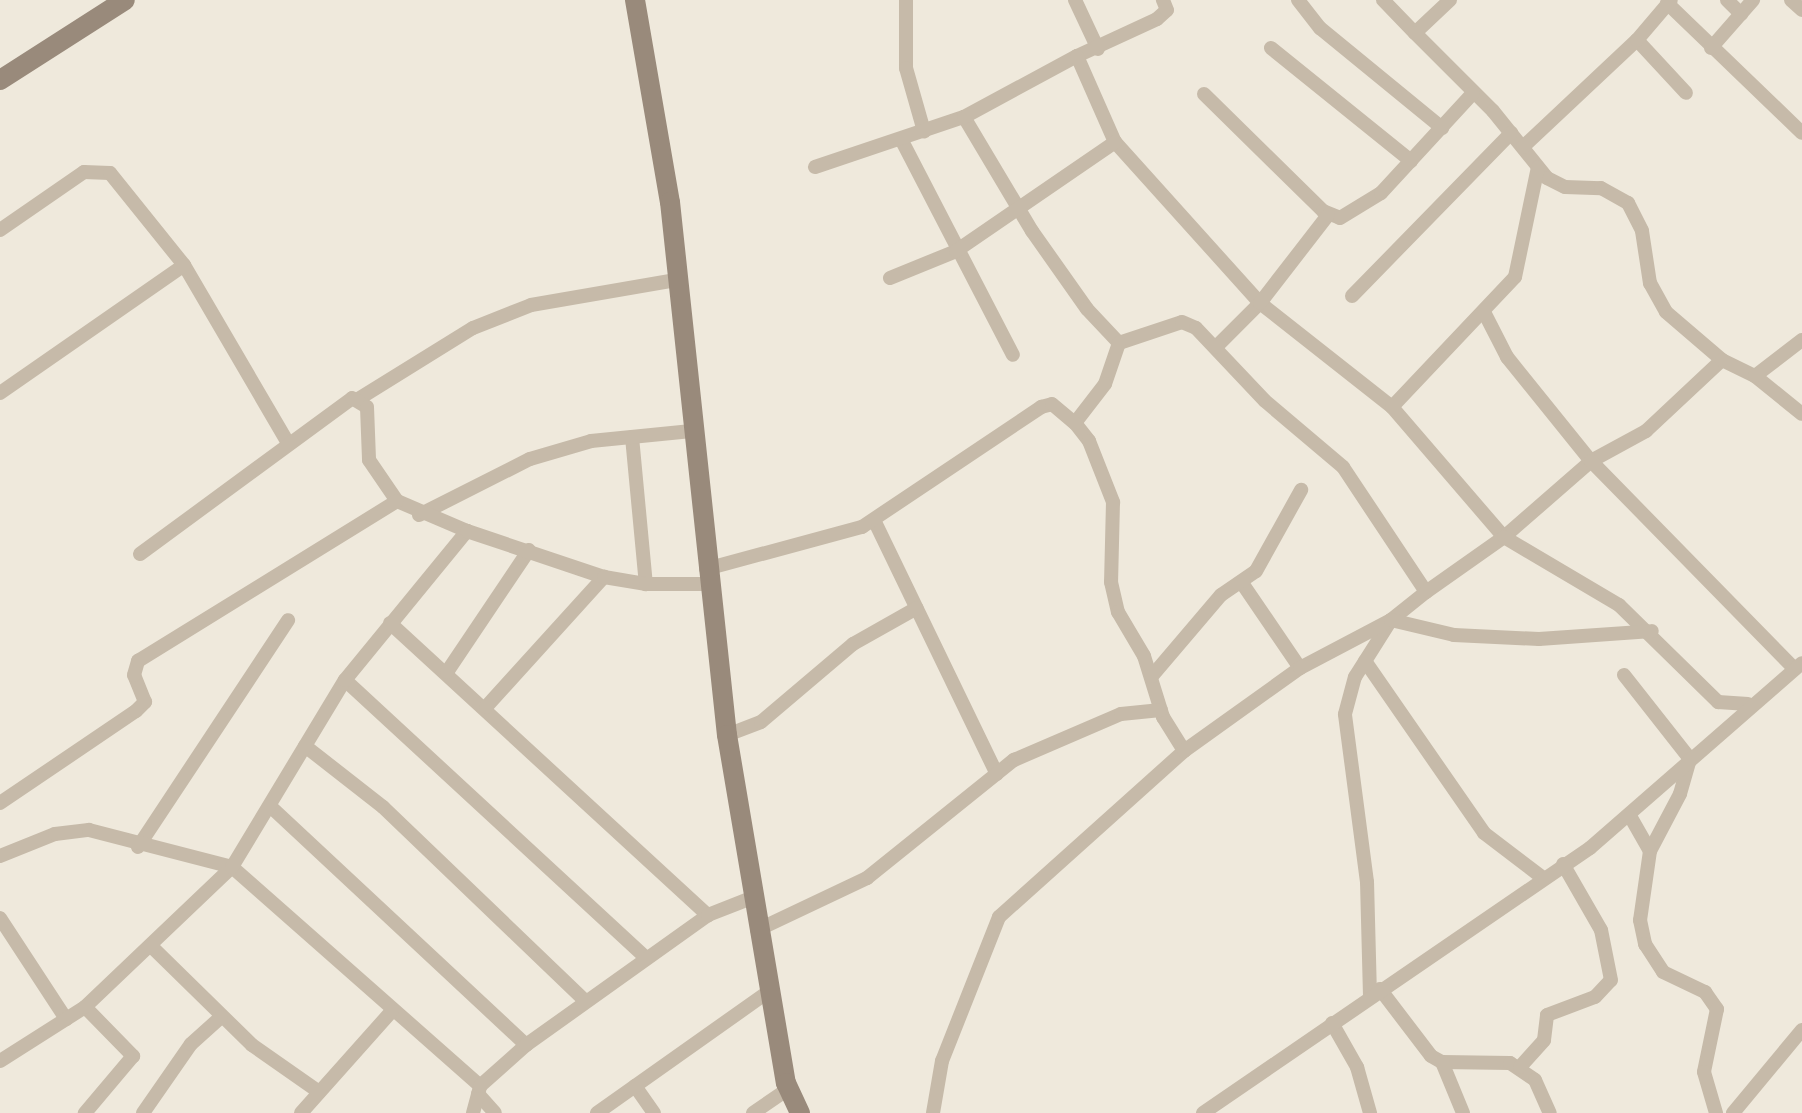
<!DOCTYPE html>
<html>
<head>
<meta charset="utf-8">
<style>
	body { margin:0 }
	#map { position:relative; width:1802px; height:1113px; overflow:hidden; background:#efe9dc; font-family:"Fira Sans",sans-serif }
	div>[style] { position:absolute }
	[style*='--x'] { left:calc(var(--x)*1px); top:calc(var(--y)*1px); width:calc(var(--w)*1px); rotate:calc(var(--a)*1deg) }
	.street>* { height:14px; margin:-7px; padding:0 7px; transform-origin:7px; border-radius:7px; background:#c6baa9 }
	.secondary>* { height:20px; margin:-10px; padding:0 10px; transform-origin:10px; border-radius:10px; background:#998a7b }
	span { translate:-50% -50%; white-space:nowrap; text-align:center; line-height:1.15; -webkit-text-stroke:6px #f7f2e8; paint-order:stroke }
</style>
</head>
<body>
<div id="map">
	<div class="street">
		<i style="--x:906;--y:0;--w:68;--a:90"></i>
		<i style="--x:906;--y:68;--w:66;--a:74.1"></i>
		<i style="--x:1075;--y:0;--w:54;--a:64.9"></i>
		<i style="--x:1298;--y:0;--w:36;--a:52"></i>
		<i style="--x:1320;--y:28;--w:158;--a:39.3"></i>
		<i style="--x:1383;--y:0;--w:46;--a:45.9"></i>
		<i style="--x:1450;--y:0;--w:48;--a:136.7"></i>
		<i style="--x:1415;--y:33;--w:110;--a:45"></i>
		<i style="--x:1493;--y:111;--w:86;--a:51.1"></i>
		<i style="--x:1547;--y:178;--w:20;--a:27"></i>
		<i style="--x:1565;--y:187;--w:36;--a:2"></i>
		<i style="--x:1601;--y:188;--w:31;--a:29"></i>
		<i style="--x:1628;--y:203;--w:31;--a:63"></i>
		<i style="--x:1642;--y:231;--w:53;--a:81.3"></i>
		<i style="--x:1650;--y:283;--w:33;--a:61"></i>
		<i style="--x:1666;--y:312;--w:74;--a:40.6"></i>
		<i style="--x:1727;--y:0;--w:20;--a:45"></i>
		<i style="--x:1791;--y:0;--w:15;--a:42"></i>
		<i style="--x:1667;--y:3;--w:187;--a:43.9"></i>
		<i style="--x:1637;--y:40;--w:72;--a:47.2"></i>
		<i style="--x:1271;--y:48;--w:180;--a:38.9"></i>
		<i style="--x:1711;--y:48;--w:64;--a:-48.8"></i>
		<i style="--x:1077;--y:56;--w:88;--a:-24.8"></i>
		<i style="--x:1157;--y:19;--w:13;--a:-42"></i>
		<i style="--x:1167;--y:10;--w:11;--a:-112"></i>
		<i style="--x:1204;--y:94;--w:167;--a:44.5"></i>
		<i style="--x:1323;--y:211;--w:18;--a:22"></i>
		<i style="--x:1340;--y:218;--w:48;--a:-31.4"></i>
		<i style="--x:1381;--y:193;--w:136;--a:-47.4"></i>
		<i style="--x:964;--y:117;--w:133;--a:59.2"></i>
		<i style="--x:1032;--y:231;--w:95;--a:54.8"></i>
		<i style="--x:1087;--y:309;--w:47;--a:46.7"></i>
		<i style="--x:1119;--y:343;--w:66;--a:-18.4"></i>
		<i style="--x:1182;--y:322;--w:15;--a:23"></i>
		<i style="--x:1196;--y:328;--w:100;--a:46.6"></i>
		<i style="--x:1265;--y:401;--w:102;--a:40.2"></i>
		<i style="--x:1343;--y:467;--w:150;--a:56.4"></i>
		<i style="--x:901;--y:139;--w:243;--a:62.6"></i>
		<i style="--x:1523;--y:147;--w:156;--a:-43.2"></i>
		<i style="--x:1637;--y:40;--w:52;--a:-49.6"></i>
		<i style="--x:815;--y:167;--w:157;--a:-18.6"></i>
		<i style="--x:964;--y:117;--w:128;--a:-28.4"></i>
		<i style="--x:1077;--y:56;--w:94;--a:66.2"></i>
		<i style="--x:1115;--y:142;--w:217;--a:48"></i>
		<i style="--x:1260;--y:303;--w:168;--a:38.2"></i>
		<i style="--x:1392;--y:407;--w:172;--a:49.3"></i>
		<i style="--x:1504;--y:537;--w:116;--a:-41.1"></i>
		<i style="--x:1591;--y:461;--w:63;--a:-28.6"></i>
		<i style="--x:1646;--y:431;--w:104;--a:-43.1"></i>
		<i style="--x:1722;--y:360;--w:37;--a:26"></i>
		<i style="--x:1755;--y:376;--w:60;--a:39"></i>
		<i style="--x:0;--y:230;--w:102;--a:-34.6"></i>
		<i style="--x:84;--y:172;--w:26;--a:2"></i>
		<i style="--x:110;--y:173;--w:118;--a:51.2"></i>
		<i style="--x:184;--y:265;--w:204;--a:59.7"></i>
		<i style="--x:890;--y:278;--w:71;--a:-22.2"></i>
		<i style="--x:956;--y:251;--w:193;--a:-34.4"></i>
		<i style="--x:1352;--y:296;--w:228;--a:-45.7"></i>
		<i style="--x:1484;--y:312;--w:51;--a:62.9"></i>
		<i style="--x:1507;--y:357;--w:134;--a:51.1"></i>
		<i style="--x:1591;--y:461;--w:291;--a:45.6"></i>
		<i style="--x:1119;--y:343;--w:43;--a:108.9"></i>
		<i style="--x:1105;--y:384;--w:49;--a:127.6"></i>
		<i style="--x:1075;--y:423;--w:23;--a:52"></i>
		<i style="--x:1089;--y:441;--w:66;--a:68.5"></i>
		<i style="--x:1113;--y:502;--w:80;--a:91.4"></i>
		<i style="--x:1111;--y:582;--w:31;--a:77"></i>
		<i style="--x:1118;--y:612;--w:51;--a:59.4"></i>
		<i style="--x:1144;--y:656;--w:64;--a:72.7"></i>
		<i style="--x:1163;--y:717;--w:40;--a:58"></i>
		<i style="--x:1216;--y:347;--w:62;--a:-45"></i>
		<i style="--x:1260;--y:303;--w:111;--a:-52.3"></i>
		<i style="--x:1755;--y:376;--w:59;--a:-37.5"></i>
		<i style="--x:0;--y:393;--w:224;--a:-34.8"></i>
		<i style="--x:360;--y:398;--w:133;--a:-31.8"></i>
		<i style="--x:473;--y:328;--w:62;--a:-21.6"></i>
		<i style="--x:531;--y:305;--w:147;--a:-9.8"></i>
		<i style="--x:1392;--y:407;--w:179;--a:-46.6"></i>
		<i style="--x:1515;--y:277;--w:112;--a:-78.2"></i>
		<i style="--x:632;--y:437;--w:148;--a:84.6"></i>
		<i style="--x:419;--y:515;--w:124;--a:-26.8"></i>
		<i style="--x:530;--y:459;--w:64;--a:-16.4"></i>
		<i style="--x:591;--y:441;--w:101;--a:-5.7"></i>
		<i style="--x:874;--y:520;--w:282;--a:64.2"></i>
		<i style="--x:140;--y:554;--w:263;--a:-36.3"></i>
		<i style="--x:352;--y:398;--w:17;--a:31"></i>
		<i style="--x:367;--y:407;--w:53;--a:87.8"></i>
		<i style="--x:369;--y:460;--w:50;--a:55.7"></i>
		<i style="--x:397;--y:501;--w:76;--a:23.2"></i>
		<i style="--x:706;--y:569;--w:162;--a:-15.1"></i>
		<i style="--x:862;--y:527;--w:216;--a:-33.8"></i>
		<i style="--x:1041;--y:407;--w:11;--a:-15"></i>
		<i style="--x:1052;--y:404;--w:30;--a:40"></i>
		<i style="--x:1242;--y:583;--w:103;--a:55.7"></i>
		<i style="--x:390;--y:623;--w:432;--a:42.6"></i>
		<i style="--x:1365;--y:661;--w:209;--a:55.3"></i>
		<i style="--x:1484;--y:833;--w:74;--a:37.3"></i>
		<i style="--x:447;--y:672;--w:147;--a:-56.1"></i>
		<i style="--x:1624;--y:675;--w:107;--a:51.8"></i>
		<i style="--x:1690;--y:759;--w:36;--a:106"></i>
		<i style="--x:1680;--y:794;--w:64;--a:117.8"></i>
		<i style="--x:1650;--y:851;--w:70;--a:98.2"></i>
		<i style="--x:1640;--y:920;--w:25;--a:78"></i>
		<i style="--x:1645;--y:944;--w:33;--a:57"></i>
		<i style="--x:1663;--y:972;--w:47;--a:25.5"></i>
		<i style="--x:1705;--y:992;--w:21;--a:55"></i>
		<i style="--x:1717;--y:1009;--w:64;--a:101.7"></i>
		<i style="--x:1704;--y:1072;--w:43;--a:73.7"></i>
		<i style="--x:1152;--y:676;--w:106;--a:-49.6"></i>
		<i style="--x:1221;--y:595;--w:42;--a:-34.4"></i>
		<i style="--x:1256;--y:571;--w:93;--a:-60.9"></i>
		<i style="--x:345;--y:680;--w:410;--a:42.7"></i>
		<i style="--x:486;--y:707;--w:176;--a:-47.8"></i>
		<i style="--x:727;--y:735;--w:36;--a:-21"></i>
		<i style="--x:761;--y:722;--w:121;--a:-40.3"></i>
		<i style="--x:853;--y:644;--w:73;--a:-29.4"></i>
		<i style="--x:305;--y:746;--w:99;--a:38"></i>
		<i style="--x:383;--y:807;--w:281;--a:43.8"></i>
		<i style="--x:0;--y:803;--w:164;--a:-34.1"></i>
		<i style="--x:136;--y:711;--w:13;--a:-45"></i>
		<i style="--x:145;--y:702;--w:29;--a:-112"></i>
		<i style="--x:134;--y:675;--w:15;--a:-74"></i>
		<i style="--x:138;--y:661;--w:304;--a:-31.7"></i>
		<i style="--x:271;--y:807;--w:349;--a:43"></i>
		<i style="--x:1630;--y:816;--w:40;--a:60.3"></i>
		<i style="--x:138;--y:847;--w:272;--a:-56.5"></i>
		<i style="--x:0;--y:856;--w:59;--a:-21.8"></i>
		<i style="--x:55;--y:834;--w:34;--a:-7"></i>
		<i style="--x:89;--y:830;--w:148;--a:14.5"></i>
		<i style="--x:232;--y:867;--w:331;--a:41.4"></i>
		<i style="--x:0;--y:918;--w:121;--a:56.8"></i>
		<i style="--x:757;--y:930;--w:122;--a:-25.3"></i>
		<i style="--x:867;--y:878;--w:189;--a:-38.8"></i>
		<i style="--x:1014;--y:760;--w:116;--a:-23.3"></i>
		<i style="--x:1121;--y:714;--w:40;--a:-5.7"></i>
		<i style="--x:151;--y:946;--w:141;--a:44.4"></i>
		<i style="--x:252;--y:1045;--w:82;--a:35"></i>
		<i style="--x:1380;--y:989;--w:84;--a:52.7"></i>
		<i style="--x:1431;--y:1056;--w:13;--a:29"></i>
		<i style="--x:1442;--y:1062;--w:68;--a:0.8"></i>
		<i style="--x:1510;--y:1063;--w:30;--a:34"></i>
		<i style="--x:1535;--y:1080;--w:36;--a:66"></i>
		<i style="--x:1370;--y:996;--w:114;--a:-91.5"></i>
		<i style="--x:1367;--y:882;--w:169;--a:-97.5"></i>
		<i style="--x:1345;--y:714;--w:38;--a:-75"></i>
		<i style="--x:1355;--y:677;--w:67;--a:-57.7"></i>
		<i style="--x:1391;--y:620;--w:45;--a:-38.7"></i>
		<i style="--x:1426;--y:592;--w:95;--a:-35.2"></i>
		<i style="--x:1504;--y:537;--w:134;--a:30.6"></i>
		<i style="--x:1619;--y:605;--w:139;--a:44.4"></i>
		<i style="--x:1718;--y:702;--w:30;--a:4"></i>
		<i style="--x:85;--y:1007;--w:69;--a:45.6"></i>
		<i style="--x:133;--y:1056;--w:75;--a:130.1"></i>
		<i style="--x:1332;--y:1023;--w:51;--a:60.4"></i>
		<i style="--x:1357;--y:1067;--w:48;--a:74.2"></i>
		<i style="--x:0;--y:1061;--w:101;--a:-32.4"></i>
		<i style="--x:85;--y:1007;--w:203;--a:-43.6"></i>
		<i style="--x:232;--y:867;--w:218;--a:-58.9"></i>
		<i style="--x:345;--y:680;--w:193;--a:-50.7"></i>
		<i style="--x:467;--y:531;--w:145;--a:18.6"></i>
		<i style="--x:604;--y:577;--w:43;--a:9.5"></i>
		<i style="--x:646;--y:584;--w:61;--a:0"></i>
		<i style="--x:1442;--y:1062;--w:55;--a:67.6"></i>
		<i style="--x:1520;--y:1067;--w:36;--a:-48"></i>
		<i style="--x:1544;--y:1040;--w:25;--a:-83"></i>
		<i style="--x:1547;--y:1015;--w:51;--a:-20.6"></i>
		<i style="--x:1595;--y:997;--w:23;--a:-47"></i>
		<i style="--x:1611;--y:980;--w:51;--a:-101.3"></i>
		<i style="--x:1601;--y:930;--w:76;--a:-119.9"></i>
		<i style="--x:635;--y:1086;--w:33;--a:55"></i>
		<i style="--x:478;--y:1094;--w:25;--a:48"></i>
		<i style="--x:143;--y:1113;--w:84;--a:-55.2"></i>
		<i style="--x:191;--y:1044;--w:40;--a:-42"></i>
		<i style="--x:301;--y:1113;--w:137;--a:-48.3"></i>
		<i style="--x:473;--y:1113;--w:28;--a:-75"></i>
		<i style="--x:480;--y:1086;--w:62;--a:-41.7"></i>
		<i style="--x:526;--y:1045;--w:224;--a:-35.5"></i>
		<i style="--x:708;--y:915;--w:49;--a:-21.4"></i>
		<i style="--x:597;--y:1113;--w:211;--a:-35.3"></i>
		<i style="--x:753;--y:1113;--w:42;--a:-34.4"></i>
		<i style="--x:933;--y:1113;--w:53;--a:-80.2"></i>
		<i style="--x:942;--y:1061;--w:155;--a:-68.4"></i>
		<i style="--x:999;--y:917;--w:249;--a:-41.9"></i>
		<i style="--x:1184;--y:751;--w:143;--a:-35.6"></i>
		<i style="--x:1300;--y:668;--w:103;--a:-27.8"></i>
		<i style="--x:1391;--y:620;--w:65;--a:13.4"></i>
		<i style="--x:1454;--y:635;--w:85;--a:2.7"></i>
		<i style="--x:1539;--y:639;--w:113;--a:-4"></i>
		<i style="--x:1203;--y:1113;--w:469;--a:-34.4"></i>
		<i style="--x:1590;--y:848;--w:281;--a:-41.1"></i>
		<i style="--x:1733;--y:1113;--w:108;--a:-50.3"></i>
	</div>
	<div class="secondary">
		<i style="--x:635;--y:0;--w:205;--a:80.2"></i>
		<i style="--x:670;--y:202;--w:536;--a:83.9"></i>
		<i style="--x:727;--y:735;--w:353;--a:80.4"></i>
		<i style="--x:786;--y:1083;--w:33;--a:65"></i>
		<i style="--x:0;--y:80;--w:148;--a:-32.6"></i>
	</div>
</div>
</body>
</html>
